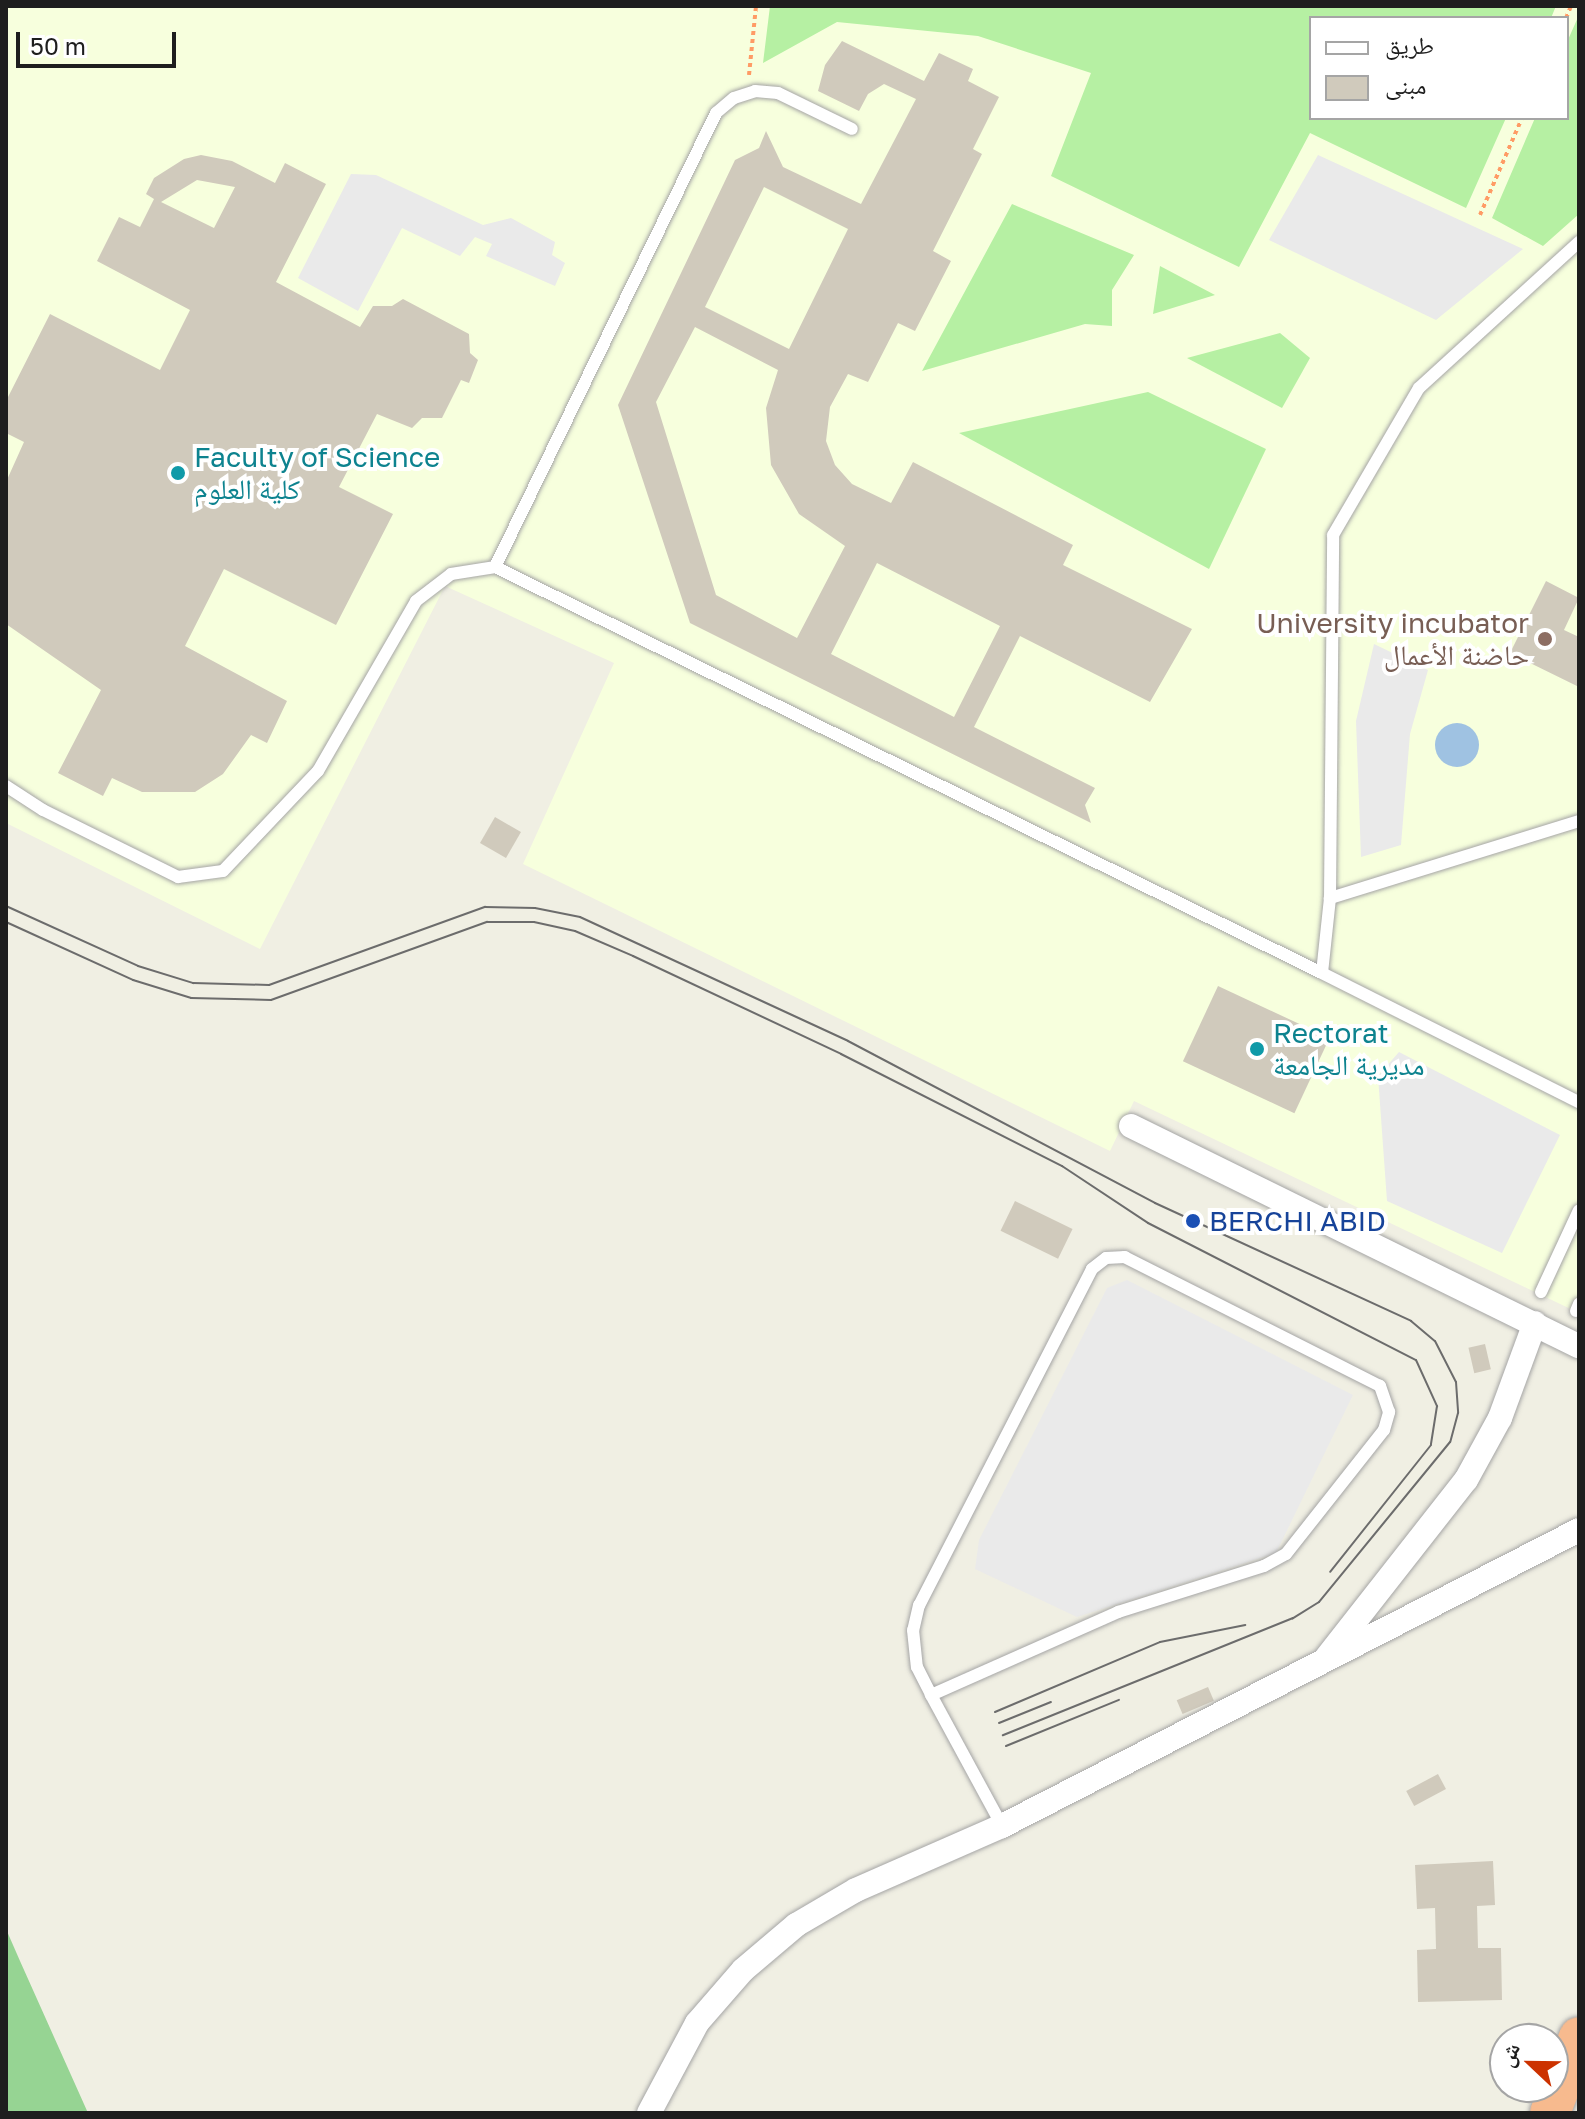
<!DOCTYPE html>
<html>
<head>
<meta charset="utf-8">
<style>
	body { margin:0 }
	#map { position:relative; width:1585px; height:2119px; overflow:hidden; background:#f0efe3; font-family:"Golos Text","Noto Naskh Arabic",sans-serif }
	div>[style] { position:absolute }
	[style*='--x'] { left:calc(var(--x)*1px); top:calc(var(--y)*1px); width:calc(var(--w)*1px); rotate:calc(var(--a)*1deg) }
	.education>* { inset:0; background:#f7ffdd }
	.grass>* { inset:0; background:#b6f0a3 }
	.forest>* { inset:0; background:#96d493 }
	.parking>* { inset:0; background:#eaeaea }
	.water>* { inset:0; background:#9fc2e2 }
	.round { border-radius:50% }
	.building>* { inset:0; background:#d0cabc; transform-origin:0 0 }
	.path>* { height:4px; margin-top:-2px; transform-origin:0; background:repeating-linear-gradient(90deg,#ff9b65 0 4px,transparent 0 8px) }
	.roads { filter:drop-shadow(0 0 2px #a5a5a5) drop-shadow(0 0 2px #a5a5a5) }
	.service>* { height:12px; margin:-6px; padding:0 6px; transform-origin:6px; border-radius:6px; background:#fff }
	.minor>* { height:24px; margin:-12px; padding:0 12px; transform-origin:12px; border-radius:12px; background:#fff }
	.trunk>* { height:40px; margin:-20px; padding:0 20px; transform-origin:20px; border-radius:20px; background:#f7ba8e }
	.tram>* { height:2px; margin:-1px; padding:0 1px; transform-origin:1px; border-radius:1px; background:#6c6c6c }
	.dots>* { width:22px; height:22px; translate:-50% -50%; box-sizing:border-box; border:4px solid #fff; border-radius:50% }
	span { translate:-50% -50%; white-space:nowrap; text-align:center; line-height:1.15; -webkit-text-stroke:8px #fff; paint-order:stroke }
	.culture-label { font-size:28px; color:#0d838f }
	.left { translate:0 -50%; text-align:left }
	.education-label { font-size:28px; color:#785e54 }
	.right { translate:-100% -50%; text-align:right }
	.transit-label { font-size:28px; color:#164399 }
	.frame { position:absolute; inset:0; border:8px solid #1e1e1e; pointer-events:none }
	.legend { position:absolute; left:1309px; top:16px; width:260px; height:104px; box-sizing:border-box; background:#fff; border:2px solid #a5a5a5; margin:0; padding:10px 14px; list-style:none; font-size:24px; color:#1e1e1e }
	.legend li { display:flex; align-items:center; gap:16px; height:40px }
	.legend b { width:40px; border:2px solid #a5a5a5 }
	.north { position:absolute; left:1489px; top:2023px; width:80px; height:80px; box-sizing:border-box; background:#fff; border:2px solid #a5a5a5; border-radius:50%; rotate:292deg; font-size:22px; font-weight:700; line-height:32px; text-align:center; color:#1e1e1e }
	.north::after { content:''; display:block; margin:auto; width:28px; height:36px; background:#cc3200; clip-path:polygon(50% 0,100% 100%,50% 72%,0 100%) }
	.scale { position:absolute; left:16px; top:32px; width:160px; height:36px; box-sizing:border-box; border:4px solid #1e1e1e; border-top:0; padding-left:10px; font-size:24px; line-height:28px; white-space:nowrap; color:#1e1e1e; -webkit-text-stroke:6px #fff; paint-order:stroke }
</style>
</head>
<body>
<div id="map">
	<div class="education">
		<i style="clip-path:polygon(evenodd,6px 6px,1579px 6px,1579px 1313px,1134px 1101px,1110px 1151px,523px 864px,614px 663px,445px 586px,260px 949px,6px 823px,6px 6px,1311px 18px,1567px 18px,1567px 118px,1311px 118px,1311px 18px)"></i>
	</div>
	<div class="grass">
		<i style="clip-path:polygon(770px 6px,1556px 6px,1551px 18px,1311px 18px,1311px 118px,1506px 118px,1466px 208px,1310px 133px,1239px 267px,1051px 176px,1091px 73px,978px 36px,837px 22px,763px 63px)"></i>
		<i style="clip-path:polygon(1579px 15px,1579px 214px,1543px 246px,1492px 218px,1535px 118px,1567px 118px,1567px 42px)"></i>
		<i style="clip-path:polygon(1012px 204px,1134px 255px,1112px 290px,1112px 326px,1085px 324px,922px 371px)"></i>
		<i style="clip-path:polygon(1160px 266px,1215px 295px,1153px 314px)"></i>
		<i style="clip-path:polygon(1280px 333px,1310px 358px,1282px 408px,1187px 358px)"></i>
		<i style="clip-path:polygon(1148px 392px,1266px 449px,1209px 569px,959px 433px)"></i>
	</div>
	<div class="forest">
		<i style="clip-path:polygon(6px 1929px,20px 1961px,88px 2113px,6px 2113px)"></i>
	</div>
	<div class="parking">
		<i style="clip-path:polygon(1318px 155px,1523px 249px,1436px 320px,1269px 240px)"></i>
		<i style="clip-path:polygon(351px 174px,376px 175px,483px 225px,511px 218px,555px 242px,552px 255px,565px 263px,555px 286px,486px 256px,492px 244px,475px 237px,460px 256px,402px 228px,358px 311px,298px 278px)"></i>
		<i style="clip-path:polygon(1374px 644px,1428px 670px,1410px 734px,1401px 845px,1361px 857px,1356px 721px)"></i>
		<i style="clip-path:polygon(1399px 1052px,1560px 1135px,1502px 1253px,1387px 1201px,1378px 1076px)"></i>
		<i style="clip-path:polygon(1127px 1280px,1353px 1395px,1276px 1553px,1077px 1617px,975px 1569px,979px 1540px,1107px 1288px)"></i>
	</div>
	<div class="water">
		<i class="round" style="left:1435px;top:723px;width:44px;height:44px"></i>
	</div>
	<div class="building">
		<i style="clip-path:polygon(evenodd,842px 41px,924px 81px,939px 53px,973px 69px,968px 81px,999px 97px,973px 149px,982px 154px,933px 251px,951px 261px,915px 331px,898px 323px,868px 382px,848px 374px,830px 407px,826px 441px,835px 465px,852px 484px,891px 503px,913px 462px,1073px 545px,1063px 565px,1192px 629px,1150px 702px,1020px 636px,974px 727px,1095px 788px,1085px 805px,1091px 823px,690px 623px,618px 405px,735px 160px,759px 148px,766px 131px,783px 167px,861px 204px,916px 99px,884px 84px,868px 94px,859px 111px,818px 91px,825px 65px,842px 41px,764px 187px,848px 229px,789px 349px,705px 307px,764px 187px,842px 41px,695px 327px,778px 370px,766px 408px,771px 465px,799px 514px,845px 546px,797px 638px,716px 595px,656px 402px,695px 327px,842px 41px,877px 563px,1000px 626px,954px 717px,831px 654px,877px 563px)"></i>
		<i style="clip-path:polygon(evenodd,201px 155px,232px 161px,275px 183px,285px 163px,326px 184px,276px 282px,360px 327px,373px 306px,392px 306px,403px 299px,469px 334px,470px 353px,478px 360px,469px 383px,461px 380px,442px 418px,422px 418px,412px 428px,377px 414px,339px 487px,393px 514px,336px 625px,224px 569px,185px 646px,287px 701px,267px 743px,251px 735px,223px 774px,195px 792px,142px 792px,112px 778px,103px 796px,58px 773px,101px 690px,6px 624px,6px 482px,24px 442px,6px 433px,6px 401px,50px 314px,160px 370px,190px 310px,97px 261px,119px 217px,140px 227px,154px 199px,146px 194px,154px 178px,184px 159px,201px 155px,197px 180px,235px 187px,214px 228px,161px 202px,197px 180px)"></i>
		<i style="clip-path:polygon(1546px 581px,1579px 598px,1564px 630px,1579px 637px,1579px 687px,1510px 653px)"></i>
		<i style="left:495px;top:817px;width:30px;height:30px;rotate:30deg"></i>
		<i style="left:1218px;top:986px;width:123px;height:83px;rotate:25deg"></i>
		<i style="left:1015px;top:1201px;width:64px;height:33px;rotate:26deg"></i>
		<i style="left:1485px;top:1344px;width:26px;height:17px;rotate:77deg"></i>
		<i style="left:1208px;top:1687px;width:15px;height:34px;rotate:67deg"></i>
		<i style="left:1438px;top:1774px;width:17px;height:36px;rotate:62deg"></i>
		<i style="clip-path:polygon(1493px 1861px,1495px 1905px,1477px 1906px,1478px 1948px,1501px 1948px,1502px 2000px,1418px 2002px,1417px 1950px,1436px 1949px,1435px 1908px,1417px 1909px,1415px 1865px)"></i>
	</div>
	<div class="path">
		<i style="--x:1566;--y:18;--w:13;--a:-67"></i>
		<i style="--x:749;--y:75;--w:69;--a:-84.2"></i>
		<i style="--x:1480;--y:215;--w:106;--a:-66.6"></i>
	</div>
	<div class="roads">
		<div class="service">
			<i style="--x:495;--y:567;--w:505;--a:-64.04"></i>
			<i style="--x:716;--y:113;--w:23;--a:-40"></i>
			<i style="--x:734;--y:98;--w:22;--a:-18"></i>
			<i style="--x:755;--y:91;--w:23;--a:5"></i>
			<i style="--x:778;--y:93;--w:82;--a:25.9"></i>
			<i style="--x:6;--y:786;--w:44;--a:33"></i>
			<i style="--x:43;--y:810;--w:151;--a:26.4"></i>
			<i style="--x:178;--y:877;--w:45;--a:-7.6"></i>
			<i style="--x:223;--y:871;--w:138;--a:-46.5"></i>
			<i style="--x:318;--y:771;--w:196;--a:-60"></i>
			<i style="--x:416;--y:601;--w:44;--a:-37.6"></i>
			<i style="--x:451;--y:574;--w:45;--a:-9"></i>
			<i style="--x:495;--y:567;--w:921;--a:26.15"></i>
			<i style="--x:1579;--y:821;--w:261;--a:162.8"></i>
			<i style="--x:1330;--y:898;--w:75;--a:96.1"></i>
			<i style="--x:1322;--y:973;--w:288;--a:26.7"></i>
			<i style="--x:1330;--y:898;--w:363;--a:-89.5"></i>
			<i style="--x:1333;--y:535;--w:170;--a:-59.7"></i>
			<i style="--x:1419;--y:388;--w:217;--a:-42.4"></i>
			<i style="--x:1541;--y:1292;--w:90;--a:-65.1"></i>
			<i style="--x:1576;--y:1311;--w:8;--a:-67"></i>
			<i style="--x:931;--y:1695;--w:205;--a:-23.9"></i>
			<i style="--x:1118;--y:1612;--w:153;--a:-17.5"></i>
			<i style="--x:1264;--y:1566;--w:25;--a:-29"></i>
			<i style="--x:1286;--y:1554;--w:158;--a:-51.7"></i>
			<i style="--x:1384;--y:1430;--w:19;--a:-74"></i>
			<i style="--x:1389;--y:1412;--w:28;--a:-109"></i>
			<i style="--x:1380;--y:1386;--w:286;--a:-153.2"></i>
			<i style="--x:1125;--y:1257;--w:19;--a:177"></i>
			<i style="--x:1106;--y:1258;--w:18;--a:142"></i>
			<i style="--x:1092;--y:1269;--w:378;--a:117.2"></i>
			<i style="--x:919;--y:1605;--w:26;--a:103"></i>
			<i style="--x:913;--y:1630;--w:37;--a:84"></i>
			<i style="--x:917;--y:1667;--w:31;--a:63"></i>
			<i style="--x:931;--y:1695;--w:149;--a:61.5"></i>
		</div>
		<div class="minor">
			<i style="--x:1131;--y:1126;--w:499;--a:26.2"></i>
			<i style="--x:1327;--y:1657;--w:225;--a:-51.9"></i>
			<i style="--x:1466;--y:1480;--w:71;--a:-61.3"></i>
			<i style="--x:1500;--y:1418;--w:101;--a:-69.8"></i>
			<i style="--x:649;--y:2113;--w:102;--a:-61.9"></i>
			<i style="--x:697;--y:2023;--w:70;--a:-49"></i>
			<i style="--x:743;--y:1970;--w:70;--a:-40.3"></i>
			<i style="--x:796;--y:1925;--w:69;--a:-30.3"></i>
			<i style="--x:856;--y:1890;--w:159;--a:-23.7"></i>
			<i style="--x:1002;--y:1826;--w:648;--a:-27.16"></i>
		</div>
		<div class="trunk">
			<i style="--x:1550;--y:2113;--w:81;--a:-69.1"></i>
		</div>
	</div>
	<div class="tram">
		<i style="--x:6;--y:906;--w:145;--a:24.4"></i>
		<i style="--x:138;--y:966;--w:58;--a:17.2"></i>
		<i style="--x:193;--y:983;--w:76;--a:1.5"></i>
		<i style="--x:269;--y:985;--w:230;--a:-19.9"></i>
		<i style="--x:485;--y:907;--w:50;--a:1.1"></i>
		<i style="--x:535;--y:908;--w:46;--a:11.3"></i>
		<i style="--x:580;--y:917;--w:295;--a:24.8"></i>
		<i style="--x:848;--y:1041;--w:347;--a:27.8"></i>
		<i style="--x:1155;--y:1203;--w:282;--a:24.7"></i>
		<i style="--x:1411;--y:1321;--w:31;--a:40"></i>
		<i style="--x:1435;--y:1341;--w:46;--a:62.9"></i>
		<i style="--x:1456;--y:1382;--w:31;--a:86"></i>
		<i style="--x:1458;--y:1413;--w:30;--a:105"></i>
		<i style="--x:1450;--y:1442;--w:207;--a:129.3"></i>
		<i style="--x:1319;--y:1602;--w:31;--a:148"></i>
		<i style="--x:1293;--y:1618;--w:313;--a:158"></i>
		<i style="--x:6;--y:922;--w:140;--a:24.5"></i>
		<i style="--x:133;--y:980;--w:61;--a:17.2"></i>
		<i style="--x:191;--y:998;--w:80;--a:1.4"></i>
		<i style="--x:271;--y:1000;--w:230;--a:-19.9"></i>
		<i style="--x:487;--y:922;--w:47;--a:0"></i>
		<i style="--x:534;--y:922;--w:42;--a:12.4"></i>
		<i style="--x:575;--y:931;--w:63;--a:23.3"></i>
		<i style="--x:633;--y:956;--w:230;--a:25.2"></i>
		<i style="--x:841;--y:1054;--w:248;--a:26.9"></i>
		<i style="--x:1062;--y:1166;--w:103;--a:33.5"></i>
		<i style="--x:1148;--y:1223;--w:301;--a:27.1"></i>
		<i style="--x:1416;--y:1360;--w:51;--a:65.5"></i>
		<i style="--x:1437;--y:1406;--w:39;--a:99"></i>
		<i style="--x:1431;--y:1445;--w:162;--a:128.5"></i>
		<i style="--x:995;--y:1712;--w:179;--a:-23"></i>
		<i style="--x:1160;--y:1642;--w:87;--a:-11.3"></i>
		<i style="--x:999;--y:1723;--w:56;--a:-22"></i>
		<i style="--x:1006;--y:1746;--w:122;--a:-22.2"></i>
	</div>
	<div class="dots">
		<i style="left:178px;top:473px;background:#0f9aa8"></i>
		<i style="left:1545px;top:639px;background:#8d6e63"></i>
		<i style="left:1257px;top:1049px;background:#0f9aa8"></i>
		<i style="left:1193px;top:1221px;background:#1a4fb4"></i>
	</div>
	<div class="culture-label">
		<span class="left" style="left:194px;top:473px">Faculty of Science<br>كلية العلوم</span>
		<span class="left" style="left:1273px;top:1049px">Rectorat<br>مديرية الجامعة</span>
	</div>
	<div class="education-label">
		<span class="right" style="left:1529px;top:639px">University incubator<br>حاضنة الأعمال</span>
	</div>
	<div class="transit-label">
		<span class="left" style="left:1209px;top:1221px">BERCHI ABID</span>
	</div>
	<div class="frame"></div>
	<ul class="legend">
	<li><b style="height:10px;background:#fff"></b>طريق</li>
	<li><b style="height:22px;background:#d0cabc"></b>مبنى</li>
	</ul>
	<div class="north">ش</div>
	<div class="scale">50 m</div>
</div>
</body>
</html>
